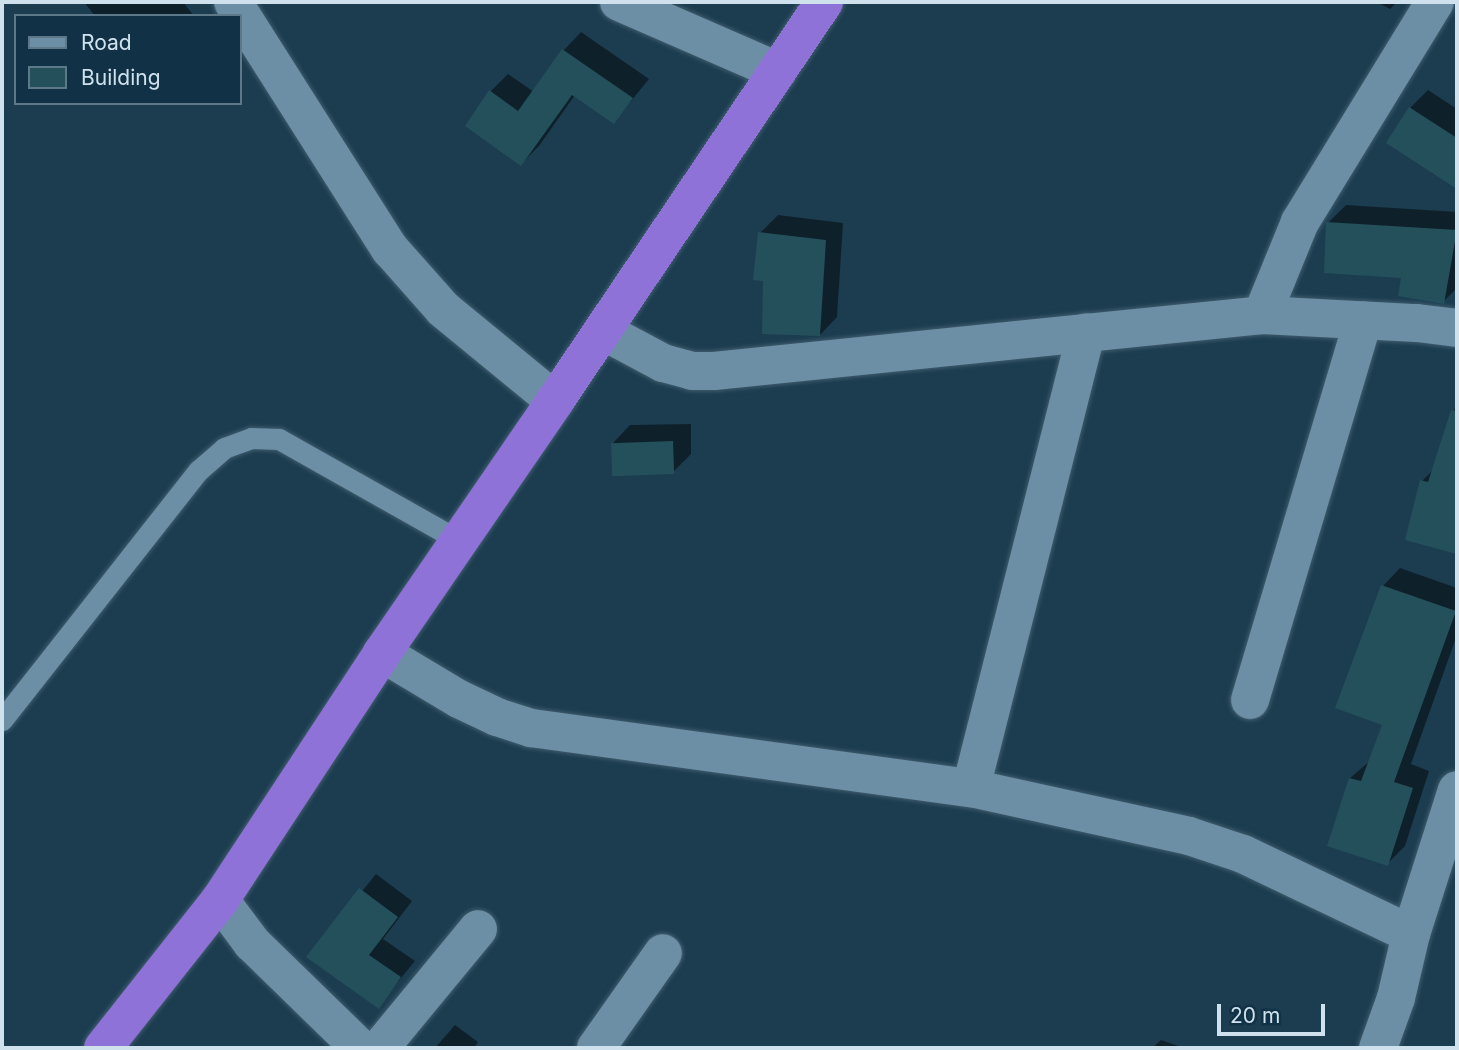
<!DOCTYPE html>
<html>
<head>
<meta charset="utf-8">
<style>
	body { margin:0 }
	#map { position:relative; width:1459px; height:1050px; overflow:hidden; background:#1c3d50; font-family:Inter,sans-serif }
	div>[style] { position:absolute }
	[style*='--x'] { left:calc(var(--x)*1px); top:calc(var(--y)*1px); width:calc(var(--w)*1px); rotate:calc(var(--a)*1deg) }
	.shadow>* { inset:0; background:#0007 }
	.building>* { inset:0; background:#24505c; transform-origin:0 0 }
	.roads { filter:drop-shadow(0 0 2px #3f5c6d) drop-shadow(0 0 2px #3f5c6d) }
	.service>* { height:21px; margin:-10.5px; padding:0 10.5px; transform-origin:10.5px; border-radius:10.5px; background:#6d8fa6 }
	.minor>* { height:38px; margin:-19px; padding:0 19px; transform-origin:19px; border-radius:19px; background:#6d8fa6 }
	.trunk>* { height:38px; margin:-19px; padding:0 19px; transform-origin:19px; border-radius:19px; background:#8e72d7 }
	span { translate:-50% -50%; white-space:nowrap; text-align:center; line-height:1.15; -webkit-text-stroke:6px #113246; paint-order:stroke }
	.frame { position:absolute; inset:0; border:4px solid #cfe1ed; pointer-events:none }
	.legend { position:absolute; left:14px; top:14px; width:228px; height:91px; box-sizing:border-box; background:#113246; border:2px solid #5d7889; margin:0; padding:9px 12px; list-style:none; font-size:21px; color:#cfe1ed }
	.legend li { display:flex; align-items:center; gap:14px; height:35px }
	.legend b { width:35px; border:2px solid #5d7889 }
	.scale { position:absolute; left:1217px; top:1004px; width:108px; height:32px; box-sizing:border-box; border:4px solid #cfe1ed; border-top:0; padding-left:9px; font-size:21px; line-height:24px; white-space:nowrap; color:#cfe1ed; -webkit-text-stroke:5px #113246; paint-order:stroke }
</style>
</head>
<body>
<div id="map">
	<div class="shadow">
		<i style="clip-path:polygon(84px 2px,183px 2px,194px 16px,95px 16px)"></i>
		<i style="clip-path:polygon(1377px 2px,1397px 2px,1390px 9px)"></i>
		<i style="clip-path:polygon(581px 32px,649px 79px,614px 122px,575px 95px,539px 146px,521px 164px,490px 92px,508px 74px,534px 92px,564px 50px)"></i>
		<i style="clip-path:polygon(1428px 90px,1457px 109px,1457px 187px,1389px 142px,1410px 108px)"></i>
		<i style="clip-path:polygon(1346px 205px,1457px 212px,1457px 288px,1443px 302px,1328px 223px)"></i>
		<i style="clip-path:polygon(778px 215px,843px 223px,837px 317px,820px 335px,765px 280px,760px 233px)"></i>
		<i style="clip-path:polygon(1457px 402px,1457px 552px,1407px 539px,1422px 481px,1434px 469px)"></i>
		<i style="clip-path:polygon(691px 424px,691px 454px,673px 472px,613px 443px,630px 425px)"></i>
		<i style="clip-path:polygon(1400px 568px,1457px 588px,1457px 635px,1411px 764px,1429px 771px,1405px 846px,1387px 864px,1350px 778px,1370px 761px,1384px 724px,1383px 586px)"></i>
		<i style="clip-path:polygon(376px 874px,412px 901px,383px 939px,415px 961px,378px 1006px,309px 957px)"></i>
		<i style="clip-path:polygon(455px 1025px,478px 1042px,474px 1048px,435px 1048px)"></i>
		<i style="clip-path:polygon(1161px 1040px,1184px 1048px,1152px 1048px)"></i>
	</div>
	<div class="building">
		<i style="clip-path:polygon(562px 49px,633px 98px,614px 124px,572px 95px,521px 166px,465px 126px,489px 90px,518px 111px)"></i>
		<i style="clip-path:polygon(1409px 107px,1457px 138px,1457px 189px,1386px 143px)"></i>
		<i style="clip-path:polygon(1326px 222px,1457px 230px,1444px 304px,1398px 296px,1401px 278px,1324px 273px)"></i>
		<i style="clip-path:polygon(758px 232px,826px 240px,820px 336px,762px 334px,763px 281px,753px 280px)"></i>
		<i style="clip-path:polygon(1451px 410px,1457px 411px,1457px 554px,1405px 540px,1420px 480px,1428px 482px)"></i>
		<i style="left:673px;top:441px;width:33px;height:62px;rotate:88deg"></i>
		<i style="clip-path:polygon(1381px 585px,1456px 611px,1394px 782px,1413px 788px,1388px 866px,1327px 846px,1349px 778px,1361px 781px,1382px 725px,1335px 708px)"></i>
		<i style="clip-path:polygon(359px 888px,398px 917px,369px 955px,401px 977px,379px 1009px,306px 957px)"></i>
	</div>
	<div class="roads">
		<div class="service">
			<i style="--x:2;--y:720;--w:318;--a:-51.8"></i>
			<i style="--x:199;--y:470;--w:33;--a:-41"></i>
			<i style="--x:224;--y:448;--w:29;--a:-20"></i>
			<i style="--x:251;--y:438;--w:28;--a:2"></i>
			<i style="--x:279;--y:439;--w:206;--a:29.4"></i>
		</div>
		<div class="minor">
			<i style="--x:233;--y:2;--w:293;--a:57.6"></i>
			<i style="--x:390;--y:249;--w:80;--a:48.5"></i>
			<i style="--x:443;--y:309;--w:145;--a:39.4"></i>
			<i style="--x:619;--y:2;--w:173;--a:23.5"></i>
			<i style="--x:1262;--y:315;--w:100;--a:-67.8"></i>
			<i style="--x:1300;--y:222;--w:258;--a:-58.5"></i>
			<i style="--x:603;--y:331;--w:68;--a:28.1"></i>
			<i style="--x:663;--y:363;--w:30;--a:15"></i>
			<i style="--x:692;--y:371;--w:22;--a:0"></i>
			<i style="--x:714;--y:371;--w:551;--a:-5.83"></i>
			<i style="--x:1262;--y:315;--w:155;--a:3"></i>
			<i style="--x:1417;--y:323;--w:40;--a:7.1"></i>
			<i style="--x:382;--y:653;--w:90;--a:30.9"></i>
			<i style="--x:459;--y:699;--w:42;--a:25.3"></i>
			<i style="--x:497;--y:717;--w:36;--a:18"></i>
			<i style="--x:531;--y:728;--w:444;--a:7.8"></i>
			<i style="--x:971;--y:788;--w:223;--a:12.4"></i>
			<i style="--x:1189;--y:836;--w:57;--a:18.4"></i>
			<i style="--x:1243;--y:854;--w:186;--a:25.5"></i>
			<i style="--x:1411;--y:934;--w:66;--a:103.2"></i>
			<i style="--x:1396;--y:998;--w:53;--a:109.8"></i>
			<i style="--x:1250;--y:700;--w:396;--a:-73.4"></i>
			<i style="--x:971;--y:788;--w:470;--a:-75.8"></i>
			<i style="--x:220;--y:900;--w:54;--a:53.3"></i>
			<i style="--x:252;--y:943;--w:151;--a:44.2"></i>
			<i style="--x:1411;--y:934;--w:151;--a:-72.3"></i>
			<i style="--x:380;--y:1048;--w:154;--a:-50.5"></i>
			<i style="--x:596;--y:1048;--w:116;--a:-54.8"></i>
		</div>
		<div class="trunk">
			<i style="--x:103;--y:1048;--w:189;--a:-51.7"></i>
			<i style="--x:220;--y:900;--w:295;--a:-56.7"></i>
			<i style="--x:382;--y:653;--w:306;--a:-55.5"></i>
			<i style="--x:555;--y:401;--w:481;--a:-56"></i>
		</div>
	</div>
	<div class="frame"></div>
	<ul class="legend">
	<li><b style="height:9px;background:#6d8fa6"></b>Road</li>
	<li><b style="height:19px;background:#24505c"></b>Building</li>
	</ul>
	<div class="scale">20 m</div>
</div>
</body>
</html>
